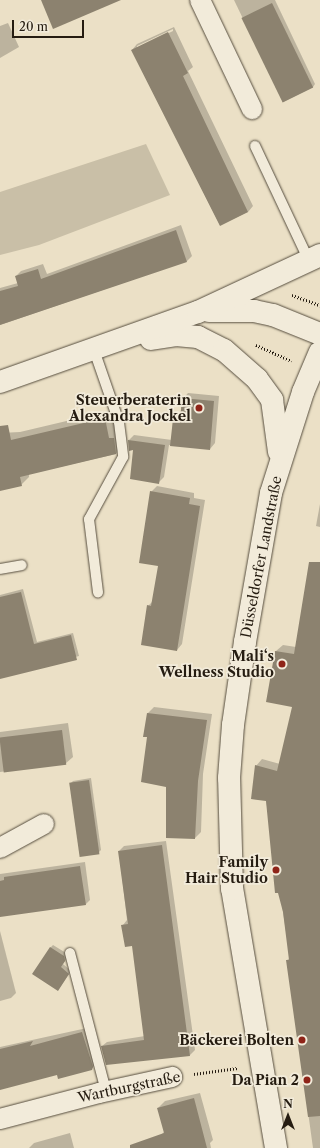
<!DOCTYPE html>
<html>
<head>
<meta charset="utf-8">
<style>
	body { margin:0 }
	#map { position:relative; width:320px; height:1148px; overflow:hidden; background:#ebe0c6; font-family:"Libre Caslon Text",serif }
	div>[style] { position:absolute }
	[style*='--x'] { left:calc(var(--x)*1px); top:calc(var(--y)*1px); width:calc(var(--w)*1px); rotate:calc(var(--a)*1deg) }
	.green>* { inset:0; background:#c9bfa7 }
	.shadow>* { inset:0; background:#0003 }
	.building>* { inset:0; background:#8c826f; transform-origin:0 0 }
	.path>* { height:2.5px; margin-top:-1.25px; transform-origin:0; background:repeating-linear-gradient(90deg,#251c11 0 1px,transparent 0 3px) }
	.roads { filter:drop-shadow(0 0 1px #564d3e) drop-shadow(0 0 1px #564d3e) }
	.lane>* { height:10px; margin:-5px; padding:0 5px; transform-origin:5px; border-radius:5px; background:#f2ebda }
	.street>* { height:20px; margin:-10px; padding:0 10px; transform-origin:10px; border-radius:10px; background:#f2ebda }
	.secondary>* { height:22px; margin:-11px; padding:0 11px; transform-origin:11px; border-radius:11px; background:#f2ebda }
	.dots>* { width:11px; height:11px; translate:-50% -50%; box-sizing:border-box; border:2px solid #f2ebda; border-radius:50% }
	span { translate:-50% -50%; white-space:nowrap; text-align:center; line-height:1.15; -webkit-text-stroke:3.5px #f2ebda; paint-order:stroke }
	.poi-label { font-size:14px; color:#251c11; font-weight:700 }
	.right { translate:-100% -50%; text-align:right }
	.street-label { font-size:14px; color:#251c11 }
	.north { position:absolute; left:268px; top:1096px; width:40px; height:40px; -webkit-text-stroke:3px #f2ebda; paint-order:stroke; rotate:0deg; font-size:11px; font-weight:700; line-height:16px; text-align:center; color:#251c11 }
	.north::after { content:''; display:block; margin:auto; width:14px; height:18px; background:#251c11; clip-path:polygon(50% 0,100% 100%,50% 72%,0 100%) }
	.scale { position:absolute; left:12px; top:20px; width:72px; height:18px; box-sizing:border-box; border:2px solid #251c11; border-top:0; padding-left:5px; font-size:12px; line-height:14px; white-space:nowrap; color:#251c11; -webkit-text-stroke:3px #f2ebda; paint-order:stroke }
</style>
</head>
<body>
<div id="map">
	<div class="green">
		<i style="clip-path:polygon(146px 144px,170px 195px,39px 245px,0 255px,0 192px)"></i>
	</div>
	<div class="shadow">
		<i style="clip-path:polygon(234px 0,275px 0,315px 84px,313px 87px,283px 102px)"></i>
		<i style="clip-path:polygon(8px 23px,19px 47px,0 58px,0 26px)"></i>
		<i style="clip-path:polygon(evenodd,174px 27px,193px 67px,188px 71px,253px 206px,248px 212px,220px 225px,132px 50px,137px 44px,174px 27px,173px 29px,173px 31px,137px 48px,137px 46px,173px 29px)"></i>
		<i style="clip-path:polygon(181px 225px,192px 256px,187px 261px,0 325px,0 288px,18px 283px,16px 276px,21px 271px,43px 264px,47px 274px)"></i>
		<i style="clip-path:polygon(188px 393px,219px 396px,215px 443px,210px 449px,169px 445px,164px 477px,159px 482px,129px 440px,134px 435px,172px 440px,173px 420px,182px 414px,183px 399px)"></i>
		<i style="clip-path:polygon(113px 410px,124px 446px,116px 454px,29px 474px,29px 477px,21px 485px,0 490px,0 433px,20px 432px)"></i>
		<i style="clip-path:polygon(157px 486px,194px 493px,194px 498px,205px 500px,182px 644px,177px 650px,148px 606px,153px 601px,159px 565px,151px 492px)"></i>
		<i style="clip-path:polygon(320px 504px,320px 527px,316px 526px)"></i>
		<i style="clip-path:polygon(320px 568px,320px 1148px,313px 1148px,287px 960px,290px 958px,266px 800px,256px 766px,262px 759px,280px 764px,293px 706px,276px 651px,283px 645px,296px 647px)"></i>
		<i style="clip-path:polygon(23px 589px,37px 642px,73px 633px,79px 656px,0 678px,0 595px)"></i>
		<i style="clip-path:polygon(154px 707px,212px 714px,203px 774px,201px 832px,195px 838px,167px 786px,148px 736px,144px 736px,148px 713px)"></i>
		<i style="clip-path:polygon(68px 723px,73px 757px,65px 764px,0 772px,0 732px)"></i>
		<i style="clip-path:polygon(91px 778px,101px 850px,98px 853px,70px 784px,73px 781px)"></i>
		<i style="clip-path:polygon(166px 841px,195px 1050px,190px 1055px,102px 1046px,107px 1042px,145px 1036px,133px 944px,123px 925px,127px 920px,119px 851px,124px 846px)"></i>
		<i style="clip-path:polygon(85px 862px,90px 900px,86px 904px,0 916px,0 874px)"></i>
		<i style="clip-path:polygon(0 931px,16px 993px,11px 998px,0 1001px)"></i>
		<i style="clip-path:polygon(53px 945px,66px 953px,68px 957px,63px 964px,71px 971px,58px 990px,50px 948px)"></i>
		<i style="clip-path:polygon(87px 1028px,96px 1064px,91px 1069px,57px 1074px,0 1088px,0 1047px)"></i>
		<i style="clip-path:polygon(200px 1093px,213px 1140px,210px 1143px,211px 1148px,164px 1148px,161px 1135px,165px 1131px,158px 1108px,165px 1101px)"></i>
		<i style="clip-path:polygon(70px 1133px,74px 1148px,29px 1148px,34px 1143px)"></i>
	</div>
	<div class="building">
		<i style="clip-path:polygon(41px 0,121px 0,53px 29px)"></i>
		<i style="left:272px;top:3px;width:94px;height:34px;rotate:64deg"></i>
		<i style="clip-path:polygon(168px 32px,188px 73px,183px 76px,248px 212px,220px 226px,131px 50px)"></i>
		<i style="clip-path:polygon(176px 230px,187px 262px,0 325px,0 291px,18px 286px,15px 276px,38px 269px,41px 279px)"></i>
		<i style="clip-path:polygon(182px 398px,214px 401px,210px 450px,170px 446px,173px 419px,180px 420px)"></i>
		<i style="clip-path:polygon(105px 418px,109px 438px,114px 438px,116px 454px,20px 477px,22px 486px,0 491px,0 426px,8px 425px,11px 440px)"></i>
		<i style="clip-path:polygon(128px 440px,165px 445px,159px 484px,130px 479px,133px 450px,129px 451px)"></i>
		<i style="clip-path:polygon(150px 491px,190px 498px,189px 504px,200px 506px,177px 651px,141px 645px,147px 605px,151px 606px,158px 566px,139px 563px)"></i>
		<i style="clip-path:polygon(309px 562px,320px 562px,320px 1116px,308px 1117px,286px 960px,289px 960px,283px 912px,278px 893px,275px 893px,266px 801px,251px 799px,255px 765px,277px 771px,292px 707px,266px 702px,275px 651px,294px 654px)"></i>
		<i style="clip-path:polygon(21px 592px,34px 644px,71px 635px,77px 660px,0 679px,0 597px)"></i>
		<i style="clip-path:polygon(147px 713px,207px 720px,198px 781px,195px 839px,166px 838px,166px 787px,141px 782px,147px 737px,143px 737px)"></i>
		<i style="left:62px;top:730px;width:35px;height:63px;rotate:83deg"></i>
		<i style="left:89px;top:780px;width:75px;height:20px;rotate:82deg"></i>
		<i style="clip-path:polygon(162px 845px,190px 1056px,106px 1065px,101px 1046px,144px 1040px,132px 946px,125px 947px,121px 925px,128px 924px,118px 851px)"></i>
		<i style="clip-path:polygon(80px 866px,86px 905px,0 917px,0 881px,4px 880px,4px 877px)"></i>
		<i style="clip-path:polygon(50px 947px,64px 956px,65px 961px,61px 967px,69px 974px,58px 991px,32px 974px)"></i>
		<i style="clip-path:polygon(82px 1032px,93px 1067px,92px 1070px,58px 1079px,57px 1075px,0 1090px,0 1049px,33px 1041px,30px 1046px)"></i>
		<i style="clip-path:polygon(194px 1098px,207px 1148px,130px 1148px,130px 1145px,164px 1133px,157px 1108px)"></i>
	</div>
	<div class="path">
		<i style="--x:292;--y:295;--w:30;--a:20"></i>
		<i style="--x:256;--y:345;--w:39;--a:24"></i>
		<i style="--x:194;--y:1074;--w:44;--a:-7.8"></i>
	</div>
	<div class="roads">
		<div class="lane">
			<i style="--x:255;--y:146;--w:127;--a:64.8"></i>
			<i style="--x:94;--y:350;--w:76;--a:70.9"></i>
			<i style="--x:119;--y:422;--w:35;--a:83"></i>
			<i style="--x:123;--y:457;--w:71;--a:118.7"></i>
			<i style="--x:89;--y:519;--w:74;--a:83"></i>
			<i style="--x:0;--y:569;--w:22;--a:-10"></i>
			<i style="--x:70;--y:953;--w:143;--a:75.4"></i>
		</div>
		<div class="street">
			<i style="--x:200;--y:0;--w:121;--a:64.5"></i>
			<i style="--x:0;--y:848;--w:50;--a:-28.6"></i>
			<i style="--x:0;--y:1119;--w:102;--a:-14.7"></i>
			<i style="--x:99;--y:1093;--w:75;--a:-12.4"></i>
		</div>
		<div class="secondary">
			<i style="--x:209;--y:311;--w:45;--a:0"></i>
			<i style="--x:254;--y:311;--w:19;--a:12"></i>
			<i style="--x:273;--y:315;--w:51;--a:22"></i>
			<i style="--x:151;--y:339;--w:25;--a:-9"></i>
			<i style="--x:176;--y:335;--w:22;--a:5"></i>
			<i style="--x:198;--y:337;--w:29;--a:27"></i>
			<i style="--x:224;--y:350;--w:44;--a:41.3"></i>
			<i style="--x:257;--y:379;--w:26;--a:54"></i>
			<i style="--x:272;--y:400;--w:52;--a:82.3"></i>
			<i style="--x:0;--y:382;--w:210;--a:-19.5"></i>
			<i style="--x:198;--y:312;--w:135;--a:-25"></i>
			<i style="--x:276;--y:1148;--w:263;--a:-99.6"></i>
			<i style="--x:232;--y:889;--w:111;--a:-91.5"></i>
			<i style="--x:229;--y:778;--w:53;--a:-85.7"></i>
			<i style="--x:233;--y:725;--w:84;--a:-81.8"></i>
			<i style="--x:245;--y:642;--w:151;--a:-80.1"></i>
			<i style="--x:271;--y:493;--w:106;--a:-72.4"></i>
			<i style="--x:303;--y:392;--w:43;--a:-67"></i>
		</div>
	</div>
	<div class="dots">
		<i style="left:199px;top:408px;background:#8f2418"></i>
		<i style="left:282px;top:664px;background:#8f2418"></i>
		<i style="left:276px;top:870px;background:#8f2418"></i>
		<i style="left:302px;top:1040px;background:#8f2418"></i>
		<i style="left:307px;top:1080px;background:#8f2418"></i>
	</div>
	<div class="poi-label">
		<span class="right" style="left:191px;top:408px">Steuerberaterin<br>Alexandra Jockel</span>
		<span class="right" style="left:274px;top:664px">Mali‘s<br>Wellness Studio</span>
		<span class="right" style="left:268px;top:870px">Family<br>Hair Studio</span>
		<span class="right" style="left:294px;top:1040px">Bäckerei Bolten</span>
		<span class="right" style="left:299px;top:1080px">Da Pian 2</span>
	</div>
	<div class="street-label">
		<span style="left:261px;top:557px;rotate:-79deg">Düsseldorfer Landstraße</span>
		<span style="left:129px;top:1087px;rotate:-12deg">Wartburgstraße</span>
	</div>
	<div class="north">N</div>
	<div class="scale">20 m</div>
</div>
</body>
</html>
